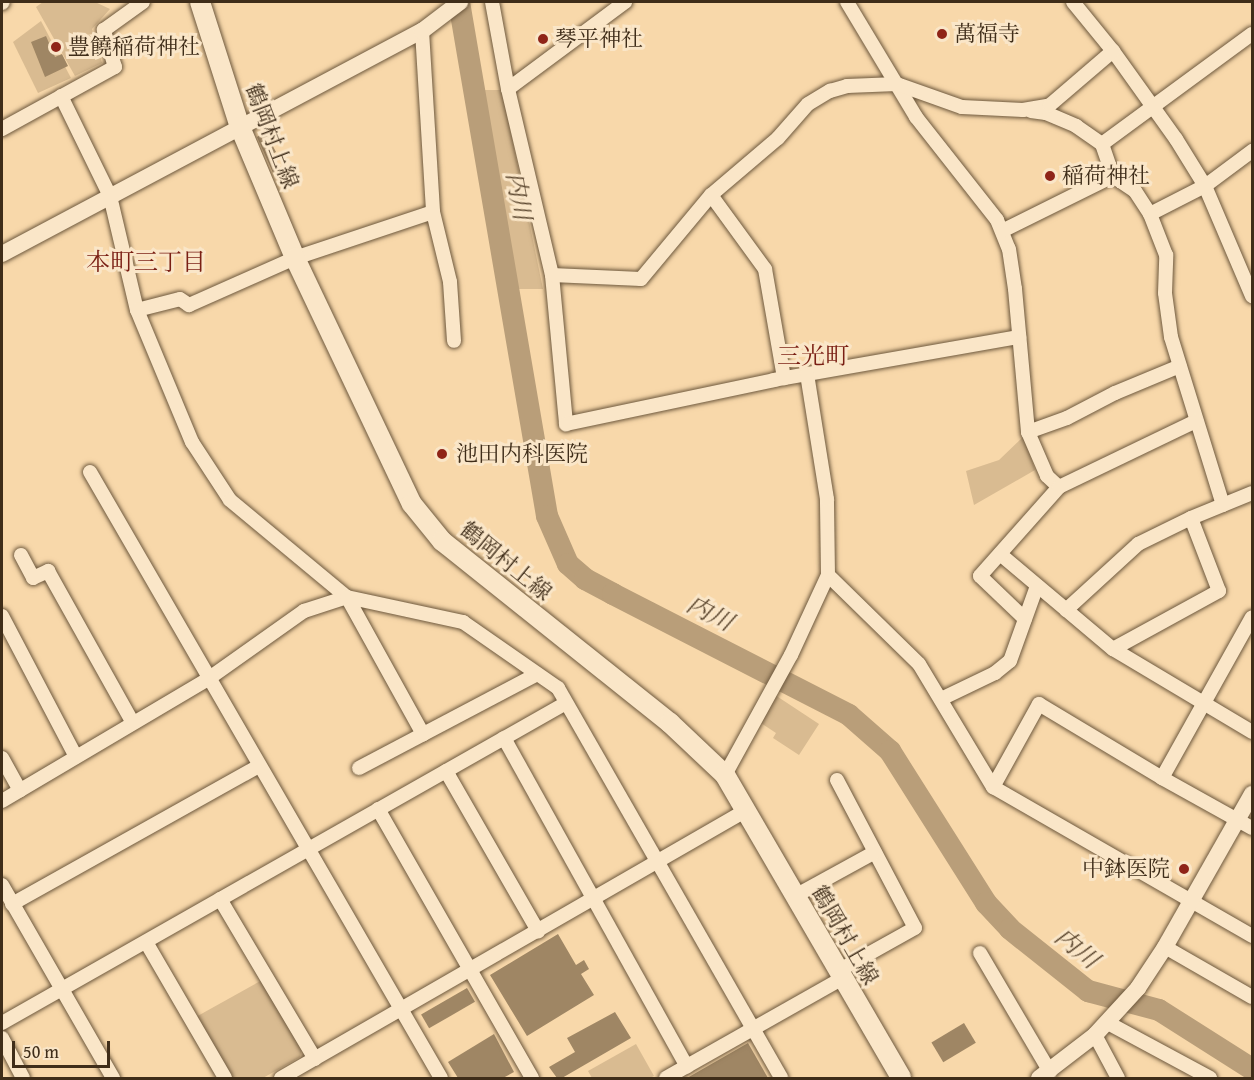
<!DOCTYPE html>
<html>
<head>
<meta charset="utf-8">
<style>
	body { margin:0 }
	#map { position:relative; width:1254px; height:1080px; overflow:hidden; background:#f8d8aa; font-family:"Gentium Book Plus","Noto Serif JP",serif }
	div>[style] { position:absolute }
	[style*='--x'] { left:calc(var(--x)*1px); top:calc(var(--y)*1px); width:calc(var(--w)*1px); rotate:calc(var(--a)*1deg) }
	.green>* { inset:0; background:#d9bb91 }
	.river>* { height:22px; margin:-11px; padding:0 11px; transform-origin:11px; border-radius:11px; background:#b99e79 }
	.building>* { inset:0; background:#9f8664; transform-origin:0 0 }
	.roads { filter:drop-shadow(0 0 2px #6d583d) drop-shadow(0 0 2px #6d583d) }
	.minor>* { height:14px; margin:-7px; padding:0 7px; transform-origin:7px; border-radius:7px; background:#fae6c8 }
	.tertiary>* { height:16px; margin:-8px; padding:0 8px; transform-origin:8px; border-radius:8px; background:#fae6c8 }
	.secondary>* { height:20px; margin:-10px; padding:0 10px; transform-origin:10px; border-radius:10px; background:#fae6c8 }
	.dots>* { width:16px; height:16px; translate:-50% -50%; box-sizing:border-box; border:3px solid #fae6c8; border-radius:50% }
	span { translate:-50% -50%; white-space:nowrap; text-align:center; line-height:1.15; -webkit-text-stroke:6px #fae6c8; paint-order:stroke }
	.poi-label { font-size:22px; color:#3f2d19 }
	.left { translate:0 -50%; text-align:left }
	.right { translate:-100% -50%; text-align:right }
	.street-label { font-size:22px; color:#3f2d19 }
	.water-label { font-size:24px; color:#5e4931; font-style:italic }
	.neighbourhood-label { font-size:24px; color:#7a1f14 }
	.frame { position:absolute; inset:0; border:3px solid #3f2d19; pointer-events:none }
	.scale { position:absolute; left:12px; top:1041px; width:98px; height:27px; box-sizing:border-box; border:3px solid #3f2d19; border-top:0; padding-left:8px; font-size:18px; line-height:21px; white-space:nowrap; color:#3f2d19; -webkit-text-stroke:4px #fae6c8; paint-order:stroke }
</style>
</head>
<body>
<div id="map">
	<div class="green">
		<i style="clip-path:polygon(43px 2px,95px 2px,110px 9px,92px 29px,102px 63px,75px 76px,36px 7px)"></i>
		<i style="clip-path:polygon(41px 21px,71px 78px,38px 93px,13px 42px)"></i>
		<i style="clip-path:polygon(477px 90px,502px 90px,543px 289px,515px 289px)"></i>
		<i style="clip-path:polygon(1024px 436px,1035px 470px,974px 505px,966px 471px,999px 460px)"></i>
		<i style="clip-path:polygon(775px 695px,819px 724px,799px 755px,773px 738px,776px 733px,758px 721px)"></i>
		<i style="clip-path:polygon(264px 979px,303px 1044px,300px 1057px,263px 1078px,228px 1078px,194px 1018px)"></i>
		<i style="clip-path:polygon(636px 1044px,654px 1076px,650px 1078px,592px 1078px,588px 1071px)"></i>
	</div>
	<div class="river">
		<i style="--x:459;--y:2;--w:521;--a:80.28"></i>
		<i style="--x:547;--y:516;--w:52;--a:66.4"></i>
		<i style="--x:568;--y:564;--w:23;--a:41"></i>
		<i style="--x:585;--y:579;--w:32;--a:28"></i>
		<i style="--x:613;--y:594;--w:265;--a:27.1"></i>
		<i style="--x:849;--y:715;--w:55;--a:41.3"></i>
		<i style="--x:890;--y:751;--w:180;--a:57.7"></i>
		<i style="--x:986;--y:903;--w:35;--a:47"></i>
		<i style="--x:1010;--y:929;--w:100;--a:38.5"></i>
		<i style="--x:1088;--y:991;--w:73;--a:15"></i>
		<i style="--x:1159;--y:1010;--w:110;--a:32.4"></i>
	</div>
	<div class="building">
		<i style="clip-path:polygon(46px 36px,55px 57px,62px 54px,68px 66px,45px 77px,31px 42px)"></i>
		<i style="clip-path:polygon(265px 131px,276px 152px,272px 154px,280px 170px,273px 173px,257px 137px)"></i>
		<i style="clip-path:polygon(558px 934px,576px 965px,584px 960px,589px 969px,581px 974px,594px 995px,527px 1036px,490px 975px)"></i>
		<i style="left:467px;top:988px;width:16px;height:53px;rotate:60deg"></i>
		<i style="clip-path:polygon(615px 1012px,631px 1038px,562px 1078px,557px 1078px,549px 1067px,575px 1052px,567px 1038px)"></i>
		<i style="left:964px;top:1023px;width:23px;height:38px;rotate:59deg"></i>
		<i style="clip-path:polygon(494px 1034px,514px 1072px,503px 1078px,458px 1078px,448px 1062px)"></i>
		<i style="clip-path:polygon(748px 1043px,768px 1078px,687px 1078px)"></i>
	</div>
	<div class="roads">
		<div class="minor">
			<i style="--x:492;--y:2;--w:88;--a:79.6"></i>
			<i style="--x:508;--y:89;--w:191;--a:76.7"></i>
			<i style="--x:552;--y:275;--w:150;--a:84.6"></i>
			<i style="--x:566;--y:424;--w:213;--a:-11.9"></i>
			<i style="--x:774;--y:380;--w:249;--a:-10"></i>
			<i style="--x:847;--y:2;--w:134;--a:59"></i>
			<i style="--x:916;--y:117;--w:131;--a:51.8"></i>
			<i style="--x:997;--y:220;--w:31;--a:68"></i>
			<i style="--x:1009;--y:249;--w:40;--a:81.5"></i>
			<i style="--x:1015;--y:289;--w:144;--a:84.8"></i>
			<i style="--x:1028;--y:432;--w:48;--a:66.6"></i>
			<i style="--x:1047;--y:476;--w:16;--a:43"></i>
			<i style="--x:1073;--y:2;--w:63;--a:50.8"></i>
			<i style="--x:1113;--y:51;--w:108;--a:54.4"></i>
			<i style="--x:1176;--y:139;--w:55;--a:58.3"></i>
			<i style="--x:1205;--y:186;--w:120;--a:66.9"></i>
			<i style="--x:2;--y:3;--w:1;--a:-45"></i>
			<i style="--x:422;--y:31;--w:181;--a:86.5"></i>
			<i style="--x:433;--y:212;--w:72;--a:76.3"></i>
			<i style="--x:450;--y:282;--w:59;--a:86.1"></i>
			<i style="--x:508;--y:89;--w:146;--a:-36.6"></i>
			<i style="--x:61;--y:96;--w:111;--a:63.9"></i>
			<i style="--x:110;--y:196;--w:117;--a:76.7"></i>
			<i style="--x:137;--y:310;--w:143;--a:67.4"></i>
			<i style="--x:192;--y:442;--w:69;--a:56.8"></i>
			<i style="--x:230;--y:500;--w:152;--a:39.7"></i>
			<i style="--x:347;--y:597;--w:157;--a:61"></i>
			<i style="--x:1031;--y:111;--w:15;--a:8"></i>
			<i style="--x:1046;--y:113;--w:33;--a:23"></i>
			<i style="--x:1076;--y:126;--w:32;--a:35"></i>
			<i style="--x:2;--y:129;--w:129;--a:-28.8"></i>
			<i style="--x:115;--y:67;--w:39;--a:-107"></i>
			<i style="--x:104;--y:30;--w:48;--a:-35.7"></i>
			<i style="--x:711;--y:195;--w:92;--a:53.9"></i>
			<i style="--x:765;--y:269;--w:111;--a:80.1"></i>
			<i style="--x:1150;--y:214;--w:62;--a:-27"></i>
			<i style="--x:1205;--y:186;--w:59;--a:-36.7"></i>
			<i style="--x:1002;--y:231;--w:124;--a:-26.4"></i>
			<i style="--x:552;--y:275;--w:89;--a:2.6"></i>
			<i style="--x:641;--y:279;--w:109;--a:-50.2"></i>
			<i style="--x:711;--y:195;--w:88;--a:-40.4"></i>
			<i style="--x:778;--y:138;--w:45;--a:-48.6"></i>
			<i style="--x:808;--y:104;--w:26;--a:-31"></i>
			<i style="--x:830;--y:91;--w:18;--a:-16"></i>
			<i style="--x:847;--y:86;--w:50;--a:-2.3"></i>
			<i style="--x:897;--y:84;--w:69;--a:19.5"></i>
			<i style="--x:962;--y:107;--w:61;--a:2.8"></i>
			<i style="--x:1023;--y:110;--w:27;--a:-10"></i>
			<i style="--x:1050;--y:105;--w:83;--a:-40.6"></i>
			<i style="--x:137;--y:310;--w:44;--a:-14.3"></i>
			<i style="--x:180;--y:299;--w:11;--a:34"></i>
			<i style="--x:189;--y:305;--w:116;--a:-23.9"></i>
			<i style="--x:295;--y:258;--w:145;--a:-18.4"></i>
			<i style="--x:1028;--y:432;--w:41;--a:-19.7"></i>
			<i style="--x:1067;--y:418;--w:54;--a:-27.5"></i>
			<i style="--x:1115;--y:393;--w:70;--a:-22.6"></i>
			<i style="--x:90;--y:472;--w:700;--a:59.92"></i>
			<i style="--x:1223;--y:505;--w:176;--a:-107.2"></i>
			<i style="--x:1171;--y:337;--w:44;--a:-97.8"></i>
			<i style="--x:1165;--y:293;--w:38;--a:-88"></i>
			<i style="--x:1166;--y:255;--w:44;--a:-111.3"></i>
			<i style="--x:1150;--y:214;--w:27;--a:-123"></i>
			<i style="--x:1135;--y:191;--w:27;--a:-146"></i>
			<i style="--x:1113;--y:176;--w:34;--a:-109"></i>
			<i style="--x:1102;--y:144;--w:186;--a:-36.3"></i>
			<i style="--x:1000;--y:554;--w:148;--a:40.1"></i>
			<i style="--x:1113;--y:649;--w:162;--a:30.8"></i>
			<i style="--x:21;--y:555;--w:26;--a:62"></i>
			<i style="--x:33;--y:578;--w:17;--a:-25"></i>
			<i style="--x:48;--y:571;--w:174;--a:60.8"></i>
			<i style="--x:828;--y:575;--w:127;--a:44.4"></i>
			<i style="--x:919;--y:664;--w:144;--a:59"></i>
			<i style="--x:993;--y:787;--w:299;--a:29.9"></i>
			<i style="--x:1066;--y:610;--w:98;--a:-42.5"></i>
			<i style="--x:1138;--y:544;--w:59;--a:-26.1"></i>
			<i style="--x:1191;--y:518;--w:66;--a:-22.3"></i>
			<i style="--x:2;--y:616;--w:159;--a:62.3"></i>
			<i style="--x:1025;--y:619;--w:62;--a:-136.3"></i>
			<i style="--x:980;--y:576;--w:119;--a:-48.4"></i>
			<i style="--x:1059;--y:487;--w:152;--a:-25.7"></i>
			<i style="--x:1113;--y:649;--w:121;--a:-28.7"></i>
			<i style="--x:1219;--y:591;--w:78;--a:-111"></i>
			<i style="--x:941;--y:699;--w:60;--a:-25.7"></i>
			<i style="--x:995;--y:673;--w:19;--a:-39"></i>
			<i style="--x:1010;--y:661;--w:80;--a:-70.2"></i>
			<i style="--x:504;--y:738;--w:376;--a:60.9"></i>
			<i style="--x:2;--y:758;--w:37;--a:61"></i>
			<i style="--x:359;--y:768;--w:201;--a:-27.8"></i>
			<i style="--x:446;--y:771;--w:185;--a:60.1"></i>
			<i style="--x:725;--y:775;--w:137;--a:-61.2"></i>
			<i style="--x:791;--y:655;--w:88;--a:-65.2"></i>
			<i style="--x:828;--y:575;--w:76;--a:-90.8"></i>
			<i style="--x:827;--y:499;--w:127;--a:-99.1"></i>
			<i style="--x:1162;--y:778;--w:184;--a:-60.8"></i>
			<i style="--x:837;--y:780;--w:167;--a:62.2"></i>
			<i style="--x:915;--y:928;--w:88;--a:150.8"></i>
			<i style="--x:993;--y:787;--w:95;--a:-61"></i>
			<i style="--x:1039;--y:704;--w:144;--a:31"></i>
			<i style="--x:1162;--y:778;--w:103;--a:29.1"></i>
			<i style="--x:2;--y:801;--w:239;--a:-30.6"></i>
			<i style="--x:208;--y:679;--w:118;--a:-35.3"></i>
			<i style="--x:304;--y:611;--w:45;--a:-18"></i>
			<i style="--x:347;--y:597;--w:119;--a:12.2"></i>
			<i style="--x:463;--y:622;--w:116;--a:34.8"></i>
			<i style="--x:558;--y:688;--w:449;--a:60.2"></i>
			<i style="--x:378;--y:809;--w:310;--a:60.2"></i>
			<i style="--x:2;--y:885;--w:223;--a:60.1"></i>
			<i style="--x:795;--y:896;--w:91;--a:-28.8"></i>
			<i style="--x:220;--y:899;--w:186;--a:59.3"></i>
			<i style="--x:12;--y:904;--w:283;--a:-29.2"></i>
			<i style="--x:146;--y:942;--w:157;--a:59.8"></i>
			<i style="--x:1165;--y:947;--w:100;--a:29.9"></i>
			<i style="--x:980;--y:953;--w:138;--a:59.5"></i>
			<i style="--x:2;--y:1023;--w:648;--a:-29.57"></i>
			<i style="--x:1108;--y:1023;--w:116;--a:28.3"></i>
			<i style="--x:1095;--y:1035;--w:49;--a:61.9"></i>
			<i style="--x:2;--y:1038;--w:45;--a:62.3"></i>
			<i style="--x:281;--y:1078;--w:535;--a:-29.92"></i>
			<i style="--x:666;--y:1078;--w:203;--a:-29.5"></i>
		</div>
		<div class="tertiary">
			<i style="--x:2;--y:254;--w:476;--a:-28"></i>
			<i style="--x:422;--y:31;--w:48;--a:-37.3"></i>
			<i style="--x:1039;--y:1078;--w:71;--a:-37.5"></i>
			<i style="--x:1095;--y:1035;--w:64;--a:-47.5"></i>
			<i style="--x:1138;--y:988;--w:49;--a:-56.6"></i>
			<i style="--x:1165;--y:947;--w:176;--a:-60.4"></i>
		</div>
		<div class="secondary">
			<i style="--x:200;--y:2;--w:131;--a:72.3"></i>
			<i style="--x:240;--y:127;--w:142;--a:67.2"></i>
			<i style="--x:295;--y:258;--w:272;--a:64.6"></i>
			<i style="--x:412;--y:504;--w:48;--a:51"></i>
			<i style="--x:442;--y:541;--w:292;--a:38.6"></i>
			<i style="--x:670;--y:723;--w:76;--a:43.4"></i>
			<i style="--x:725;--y:775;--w:350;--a:59.8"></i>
		</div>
	</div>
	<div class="dots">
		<i style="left:942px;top:34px;background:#8f2418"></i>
		<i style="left:543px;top:39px;background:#8f2418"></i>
		<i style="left:56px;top:47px;background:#8f2418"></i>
		<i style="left:1050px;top:176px;background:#8f2418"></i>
		<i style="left:442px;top:454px;background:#8f2418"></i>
		<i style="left:1184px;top:869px;background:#8f2418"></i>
	</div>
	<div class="poi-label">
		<span class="left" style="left:954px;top:34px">萬福寺</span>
		<span class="left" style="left:555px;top:39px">琴平神社</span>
		<span class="left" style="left:68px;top:47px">豊饒稲荷神社</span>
		<span class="left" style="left:1062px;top:176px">稲荷神社</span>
		<span class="left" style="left:456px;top:454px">池田内科医院</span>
		<span class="right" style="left:1170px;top:869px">中鉢医院</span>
	</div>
	<div class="street-label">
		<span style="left:272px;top:136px;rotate:69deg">鶴岡村上線</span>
		<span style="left:506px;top:561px;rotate:39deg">鶴岡村上線</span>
		<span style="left:845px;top:935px;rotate:60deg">鶴岡村上線</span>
	</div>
	<div class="water-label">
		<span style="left:519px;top:196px;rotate:80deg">内川</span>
		<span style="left:710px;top:613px;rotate:27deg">内川</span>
		<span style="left:1077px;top:948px;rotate:39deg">内川</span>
	</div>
	<div class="neighbourhood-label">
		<span style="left:146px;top:262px">本町三丁目</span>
		<span style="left:813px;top:356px">三光町</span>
	</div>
	<div class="frame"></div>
	<div class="scale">50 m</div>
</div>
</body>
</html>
